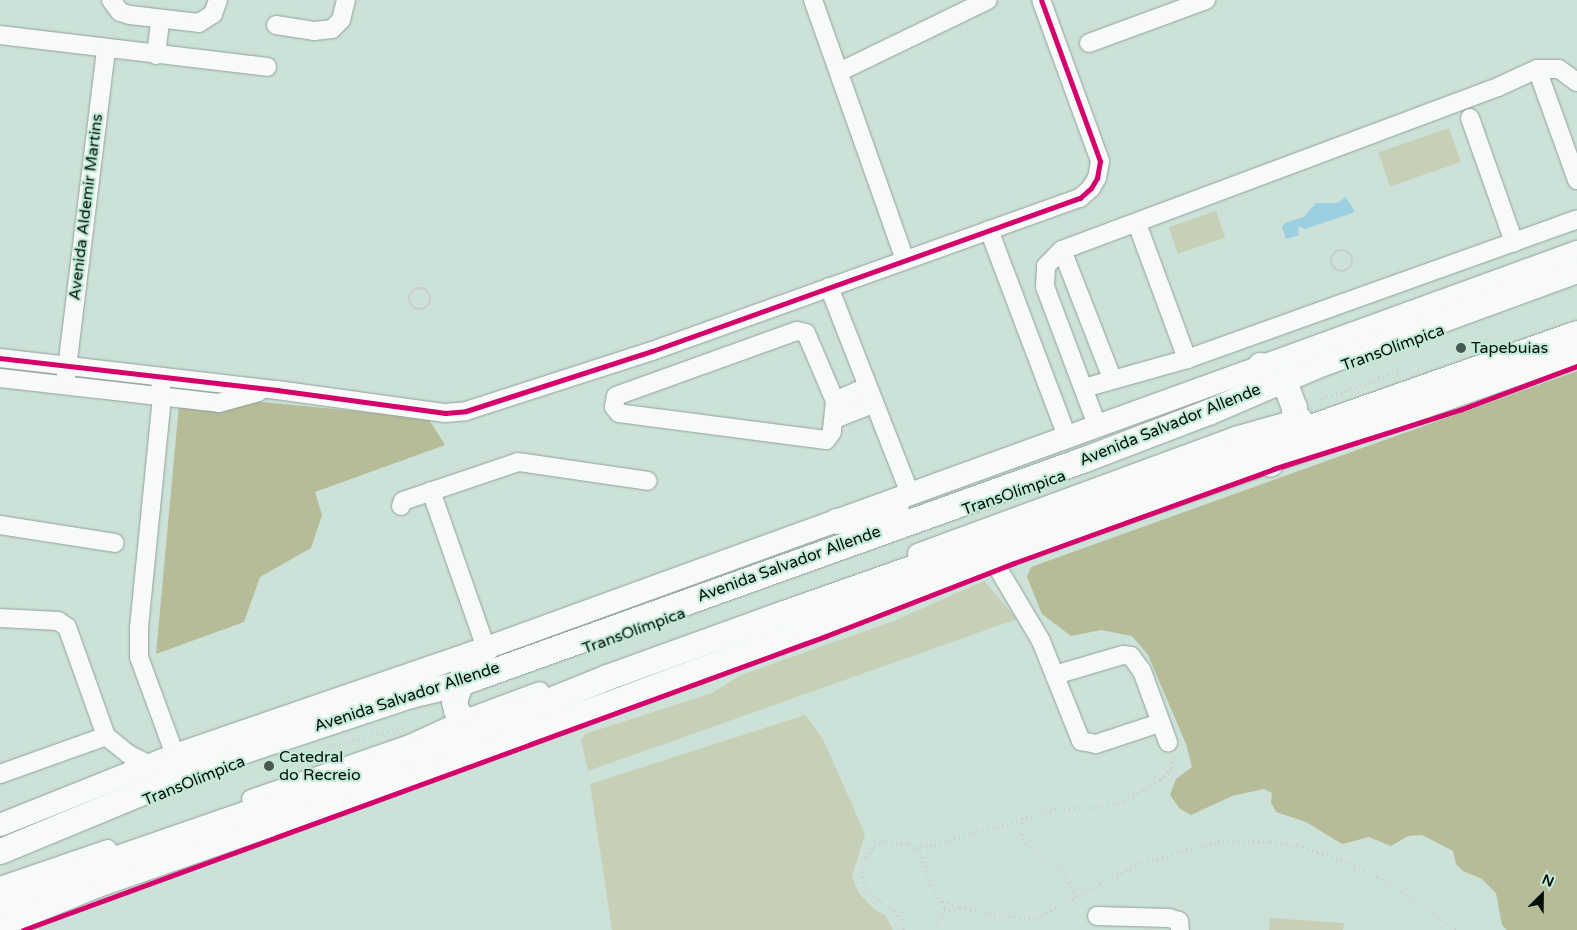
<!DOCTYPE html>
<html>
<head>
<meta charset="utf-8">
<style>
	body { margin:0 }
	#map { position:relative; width:1577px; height:930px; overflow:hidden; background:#cce1d7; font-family:"Varela Round",sans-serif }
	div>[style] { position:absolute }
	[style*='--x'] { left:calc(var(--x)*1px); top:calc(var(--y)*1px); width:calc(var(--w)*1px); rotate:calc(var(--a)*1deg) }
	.green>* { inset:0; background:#c8cfb7; transform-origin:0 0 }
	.forest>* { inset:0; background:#b7bc98 }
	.water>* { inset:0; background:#9ccfe1 }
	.path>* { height:2.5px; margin-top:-1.25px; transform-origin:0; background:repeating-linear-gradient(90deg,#c9cecc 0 1px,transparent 0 5px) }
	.path>.ring { margin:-1.25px; padding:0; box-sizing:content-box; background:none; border:2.5px solid #c9cecc; border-radius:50% }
	.roads { filter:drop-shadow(0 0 1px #91a19a) drop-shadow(0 0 1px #91a19a) }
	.minor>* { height:18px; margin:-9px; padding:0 9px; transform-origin:9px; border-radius:9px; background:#f7faf9 }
	.major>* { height:22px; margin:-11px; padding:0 11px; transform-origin:11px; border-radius:11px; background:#f7faf9 }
	.highway>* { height:25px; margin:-12.5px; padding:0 12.5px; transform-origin:12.5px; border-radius:12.5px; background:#f7faf9 }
	.cycleway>* { height:5px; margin:-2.5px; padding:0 2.5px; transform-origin:2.5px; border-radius:2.5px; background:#d6006c }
	.dots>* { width:14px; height:14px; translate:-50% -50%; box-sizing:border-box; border:2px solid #c3ead8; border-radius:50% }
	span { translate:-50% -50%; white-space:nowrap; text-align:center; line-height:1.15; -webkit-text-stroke:4.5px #c3ead8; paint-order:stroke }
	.street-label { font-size:16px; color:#030f0a }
	.poi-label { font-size:16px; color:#030f0a }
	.left { translate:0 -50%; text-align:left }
	.north { position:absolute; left:1517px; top:870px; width:50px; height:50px; -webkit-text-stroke:4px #c3ead8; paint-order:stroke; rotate:23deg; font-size:14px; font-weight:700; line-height:20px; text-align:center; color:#030f0a }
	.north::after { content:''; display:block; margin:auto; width:18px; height:22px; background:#030f0a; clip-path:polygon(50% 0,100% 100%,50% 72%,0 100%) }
</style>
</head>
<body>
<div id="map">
	<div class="green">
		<i style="left:1449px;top:128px;width:36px;height:75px;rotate:71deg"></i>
		<i style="left:1216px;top:211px;width:28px;height:50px;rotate:71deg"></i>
		<i style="clip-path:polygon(984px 581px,1017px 619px,588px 771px,581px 740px,585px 734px,712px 693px,741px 675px,894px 621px)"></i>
		<i style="clip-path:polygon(805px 715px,823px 739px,865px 834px,852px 876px,858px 892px,874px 909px,886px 916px,893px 930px,612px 930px,590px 784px)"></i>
		<i style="clip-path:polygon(1270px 918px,1344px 923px,1343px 930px,1269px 930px)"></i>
	</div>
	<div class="forest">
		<i style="clip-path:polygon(1577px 371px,1577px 930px,1507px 930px,1502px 925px,1496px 893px,1482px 879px,1463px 871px,1456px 864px,1453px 851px,1422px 835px,1408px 836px,1391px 846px,1369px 837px,1342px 844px,1306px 822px,1276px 812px,1271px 802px,1272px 793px,1264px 789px,1232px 796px,1191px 815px,1180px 809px,1170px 795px,1176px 779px,1192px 767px,1186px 744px,1148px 655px,1132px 636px,1101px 630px,1071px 636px,1042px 614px,1027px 577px,1031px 567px)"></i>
		<i style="clip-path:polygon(180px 394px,428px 418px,445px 445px,315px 492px,322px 515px,311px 548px,260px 577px,244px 622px,156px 654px)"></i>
	</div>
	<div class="water">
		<i style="clip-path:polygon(1346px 197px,1355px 212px,1305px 229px,1298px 226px,1299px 235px,1286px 239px,1282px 227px,1285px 223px,1304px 217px,1316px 203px,1337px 203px)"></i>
	</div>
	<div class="path">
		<i class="ring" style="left:1331px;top:250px;width:19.5px;height:19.5px"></i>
		<i class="ring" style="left:409px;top:288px;width:19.5px;height:19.5px"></i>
		<i style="--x:1317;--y:400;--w:90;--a:-19.4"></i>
		<i style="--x:329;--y:747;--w:78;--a:-15.6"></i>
		<i style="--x:1023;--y:818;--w:16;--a:97"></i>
		<i style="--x:1021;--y:834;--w:11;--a:63"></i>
		<i style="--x:1026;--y:844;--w:44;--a:34.8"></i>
		<i style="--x:1062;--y:869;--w:31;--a:63"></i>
		<i style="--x:935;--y:845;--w:129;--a:-16.6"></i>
		<i style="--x:1059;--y:808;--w:44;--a:-1.3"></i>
		<i style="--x:1103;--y:807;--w:22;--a:-18"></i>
		<i style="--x:1124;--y:800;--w:41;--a:-29.1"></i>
		<i style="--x:1160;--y:780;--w:17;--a:-45"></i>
		<i style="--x:1172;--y:768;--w:13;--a:-86"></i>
		<i style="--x:916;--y:847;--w:19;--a:-6"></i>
		<i style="--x:935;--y:845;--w:17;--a:130"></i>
		<i style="--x:943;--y:901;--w:18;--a:22"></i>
		<i style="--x:960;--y:908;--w:16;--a:165"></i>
		<i style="--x:960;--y:908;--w:74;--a:9.3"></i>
		<i style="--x:1033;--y:920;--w:119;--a:-28.1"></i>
		<i style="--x:1138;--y:864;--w:83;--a:-16"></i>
		<i style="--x:1218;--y:841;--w:53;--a:1.1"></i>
		<i style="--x:1271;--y:842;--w:32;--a:9"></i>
		<i style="--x:1303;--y:847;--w:50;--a:18.8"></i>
		<i style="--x:1350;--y:863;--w:44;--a:27.1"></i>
		<i style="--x:1389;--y:883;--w:83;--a:34.3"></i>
		<i style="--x:903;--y:930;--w:10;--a:-101"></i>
		<i style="--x:901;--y:920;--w:11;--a:-128"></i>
		<i style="--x:894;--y:911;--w:34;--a:-146"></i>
		<i style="--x:866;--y:892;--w:15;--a:-106"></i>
		<i style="--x:862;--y:878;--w:9;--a:-96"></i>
		<i style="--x:861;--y:869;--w:13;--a:-67"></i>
		<i style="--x:866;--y:857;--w:14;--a:-54"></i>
		<i style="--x:874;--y:846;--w:13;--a:-23"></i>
		<i style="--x:886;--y:841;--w:23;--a:7"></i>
		<i style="--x:909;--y:844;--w:14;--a:36"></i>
		<i style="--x:920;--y:852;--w:29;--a:72"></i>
		<i style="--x:929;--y:880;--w:32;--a:60"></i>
		<i style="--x:945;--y:908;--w:24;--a:114"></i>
	</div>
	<div class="roads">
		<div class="minor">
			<i style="--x:111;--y:0;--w:15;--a:53"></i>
			<i style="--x:120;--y:12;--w:10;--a:17"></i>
			<i style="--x:130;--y:15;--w:69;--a:6.6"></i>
			<i style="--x:199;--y:23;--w:17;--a:-33"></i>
			<i style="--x:213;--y:14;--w:15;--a:-70"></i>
			<i style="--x:813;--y:0;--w:276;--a:70.5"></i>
			<i style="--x:276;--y:25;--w:38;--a:9"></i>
			<i style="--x:314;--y:31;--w:18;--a:-6"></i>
			<i style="--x:332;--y:29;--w:13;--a:-45"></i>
			<i style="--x:341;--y:20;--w:21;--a:-76"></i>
			<i style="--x:0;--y:35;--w:269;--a:6.8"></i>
			<i style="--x:1089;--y:43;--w:125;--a:-20.2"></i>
			<i style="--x:156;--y:55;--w:35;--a:-83"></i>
			<i style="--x:1537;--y:69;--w:118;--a:70.2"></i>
			<i style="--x:839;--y:72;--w:165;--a:-25.8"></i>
			<i style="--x:1470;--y:118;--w:132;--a:70.5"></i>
			<i style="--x:1139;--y:229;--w:139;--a:69.7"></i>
			<i style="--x:989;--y:230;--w:220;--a:69.3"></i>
			<i style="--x:1062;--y:250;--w:137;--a:68.7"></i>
			<i style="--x:829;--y:287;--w:222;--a:68.6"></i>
			<i style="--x:797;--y:331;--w:9;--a:13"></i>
			<i style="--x:806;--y:333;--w:74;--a:66.9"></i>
			<i style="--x:835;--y:401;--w:31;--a:96"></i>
			<i style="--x:832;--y:432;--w:10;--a:127"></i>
			<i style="--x:826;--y:440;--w:209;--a:-172.6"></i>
			<i style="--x:619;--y:413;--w:8;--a:-130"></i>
			<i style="--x:614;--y:407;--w:11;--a:-80"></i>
			<i style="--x:616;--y:396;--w:192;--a:-19.8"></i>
			<i style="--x:0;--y:358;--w:279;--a:6.6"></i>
			<i style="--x:277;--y:390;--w:170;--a:7.8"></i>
			<i style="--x:445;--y:413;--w:21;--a:-5"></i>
			<i style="--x:466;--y:411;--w:195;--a:-17.9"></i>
			<i style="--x:652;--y:351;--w:455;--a:-19.7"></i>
			<i style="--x:1080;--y:198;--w:15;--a:-42"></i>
			<i style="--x:1091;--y:188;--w:12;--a:-59"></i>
			<i style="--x:1097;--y:178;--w:17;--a:-80"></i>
			<i style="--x:1100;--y:161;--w:171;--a:-110.1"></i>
			<i style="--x:0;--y:378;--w:220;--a:6.5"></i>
			<i style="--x:219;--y:403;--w:41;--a:-15.4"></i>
			<i style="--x:160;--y:379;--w:18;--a:84"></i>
			<i style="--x:162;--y:397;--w:233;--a:95.7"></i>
			<i style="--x:139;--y:629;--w:28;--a:90"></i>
			<i style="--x:139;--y:657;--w:104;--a:69.8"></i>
			<i style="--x:65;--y:384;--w:338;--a:-83"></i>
			<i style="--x:1084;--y:388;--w:107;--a:-15.7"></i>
			<i style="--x:1187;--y:359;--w:414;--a:-19.7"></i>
			<i style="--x:835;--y:401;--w:34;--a:-24"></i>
			<i style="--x:835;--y:419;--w:41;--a:-21.5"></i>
			<i style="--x:1097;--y:425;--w:147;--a:-110.6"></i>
			<i style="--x:1045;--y:287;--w:21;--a:-87"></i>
			<i style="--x:1046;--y:266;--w:23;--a:-45"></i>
			<i style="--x:1062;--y:250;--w:465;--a:-20.5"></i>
			<i style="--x:1498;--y:87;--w:43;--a:-24.8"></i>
			<i style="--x:1537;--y:69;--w:22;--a:0"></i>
			<i style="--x:1559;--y:69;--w:22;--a:36"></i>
			<i style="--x:431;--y:491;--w:166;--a:70.7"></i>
			<i style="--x:401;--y:506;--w:5;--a:-68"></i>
			<i style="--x:403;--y:501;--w:121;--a:-18.7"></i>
			<i style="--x:518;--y:462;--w:131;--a:8.3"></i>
			<i style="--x:0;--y:525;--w:116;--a:8.9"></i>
			<i style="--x:917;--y:553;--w:339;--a:-20.2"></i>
			<i style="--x:1235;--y:436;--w:70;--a:-15.8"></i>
			<i style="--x:993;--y:560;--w:94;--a:59.3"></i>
			<i style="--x:1041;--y:641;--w:108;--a:68.2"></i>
			<i style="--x:1081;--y:741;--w:15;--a:11"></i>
			<i style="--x:1096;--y:744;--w:66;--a:-18.4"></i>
			<i style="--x:0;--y:618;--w:58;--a:3"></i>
			<i style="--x:58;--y:621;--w:11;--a:34"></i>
			<i style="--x:67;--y:627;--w:116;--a:70.3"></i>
			<i style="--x:106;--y:736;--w:28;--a:39"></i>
			<i style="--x:128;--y:754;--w:25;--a:27"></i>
			<i style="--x:1055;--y:675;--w:71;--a:-16.4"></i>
			<i style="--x:1123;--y:655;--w:8;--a:7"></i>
			<i style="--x:1131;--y:656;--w:19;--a:54"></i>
			<i style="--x:1142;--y:671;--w:76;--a:69.9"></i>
			<i style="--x:0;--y:774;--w:113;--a:-19.7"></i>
			<i style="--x:251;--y:799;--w:168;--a:-19.1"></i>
			<i style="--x:410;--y:744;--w:57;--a:-24.8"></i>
			<i style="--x:462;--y:720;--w:83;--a:-20.4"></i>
			<i style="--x:0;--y:886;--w:114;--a:-18.9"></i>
			<i style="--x:1097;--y:916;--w:72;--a:1.6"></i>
			<i style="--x:1169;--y:918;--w:10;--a:17"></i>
			<i style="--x:1179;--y:921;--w:9;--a:84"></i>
		</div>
		<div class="major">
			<i style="--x:0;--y:825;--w:188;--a:-21.8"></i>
			<i style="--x:175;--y:755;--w:329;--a:-19"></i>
			<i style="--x:486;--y:648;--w:1161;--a:-19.95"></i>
			<i style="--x:0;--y:926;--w:106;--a:-22.2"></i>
			<i style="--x:98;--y:886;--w:341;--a:-19.3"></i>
			<i style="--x:420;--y:773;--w:611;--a:-20.39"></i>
			<i style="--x:993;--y:560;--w:620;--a:-19.52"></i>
		</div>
		<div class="highway">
			<i style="--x:1260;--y:365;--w:36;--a:42"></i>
			<i style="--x:1287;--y:389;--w:19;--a:69"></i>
			<i style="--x:1294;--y:407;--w:12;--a:90"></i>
			<i style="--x:1294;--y:419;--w:15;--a:110"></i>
			<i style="--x:1289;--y:433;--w:36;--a:122"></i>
			<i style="--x:836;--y:521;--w:28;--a:-6"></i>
			<i style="--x:864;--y:518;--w:33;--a:-16"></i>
			<i style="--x:763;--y:633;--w:29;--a:-14"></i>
			<i style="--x:791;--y:626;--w:19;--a:6"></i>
			<i style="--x:486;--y:648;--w:32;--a:134"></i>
			<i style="--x:464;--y:671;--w:32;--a:108"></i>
			<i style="--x:454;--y:701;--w:9;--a:77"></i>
			<i style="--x:456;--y:710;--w:24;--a:52"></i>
			<i style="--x:471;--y:729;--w:31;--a:27"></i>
			<i style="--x:0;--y:851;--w:262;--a:-22.5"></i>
			<i style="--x:242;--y:751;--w:177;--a:-18.4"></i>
			<i style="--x:410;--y:695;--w:48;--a:-13.2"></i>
			<i style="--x:457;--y:684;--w:664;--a:-19.72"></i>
			<i style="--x:1082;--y:460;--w:135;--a:-20.9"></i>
			<i style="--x:1208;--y:412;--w:119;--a:-23.3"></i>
			<i style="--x:1317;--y:365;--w:277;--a:-20.1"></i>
			<i style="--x:0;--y:901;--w:97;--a:-20.5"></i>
			<i style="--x:91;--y:867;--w:342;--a:-19.1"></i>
			<i style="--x:414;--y:755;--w:208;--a:-22"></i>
			<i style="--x:607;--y:677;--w:188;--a:-19.9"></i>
			<i style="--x:784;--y:613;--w:841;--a:-19.45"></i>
		</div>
	</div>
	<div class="cycleway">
		<i style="--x:0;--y:358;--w:279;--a:6.6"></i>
		<i style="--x:277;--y:390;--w:170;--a:7.8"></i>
		<i style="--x:445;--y:413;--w:21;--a:-5"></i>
		<i style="--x:466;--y:411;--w:195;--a:-17.9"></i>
		<i style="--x:652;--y:351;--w:455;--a:-19.7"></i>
		<i style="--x:1080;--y:198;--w:15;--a:-42"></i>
		<i style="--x:1091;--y:188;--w:12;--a:-59"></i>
		<i style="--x:1097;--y:178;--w:17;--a:-80"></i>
		<i style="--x:1100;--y:161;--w:171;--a:-110.1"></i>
		<i style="--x:23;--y:930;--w:855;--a:-20.11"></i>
		<i style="--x:826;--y:636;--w:202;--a:-21.2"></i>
		<i style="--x:1014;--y:563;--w:276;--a:-19.9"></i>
		<i style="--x:1273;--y:469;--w:198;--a:-17.6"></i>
		<i style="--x:1462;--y:409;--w:123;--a:-20.5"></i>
	</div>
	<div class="dots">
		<i style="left:1461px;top:348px;background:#495852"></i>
		<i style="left:269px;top:766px;background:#495852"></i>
	</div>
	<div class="street-label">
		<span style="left:86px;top:207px;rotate:-83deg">Avenida Aldemir Martins</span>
		<span style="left:1393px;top:348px;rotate:-20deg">TransOlímpica</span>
		<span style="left:1170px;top:425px;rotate:-22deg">Avenida Salvador Allende</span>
		<span style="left:1014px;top:493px;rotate:-19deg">TransOlímpica</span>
		<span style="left:789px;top:564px;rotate:-20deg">Avenida Salvador Allende</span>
		<span style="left:634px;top:631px;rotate:-20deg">TransOlímpica</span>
		<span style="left:407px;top:697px;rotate:-18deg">Avenida Salvador Allende</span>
		<span style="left:194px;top:781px;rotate:-22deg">TransOlímpica</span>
	</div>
	<div class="poi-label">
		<span class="left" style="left:1471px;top:348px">Tapebuias</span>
		<span class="left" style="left:279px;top:766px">Catedral<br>do Recreio</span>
	</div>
	<div class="north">N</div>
</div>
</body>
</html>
